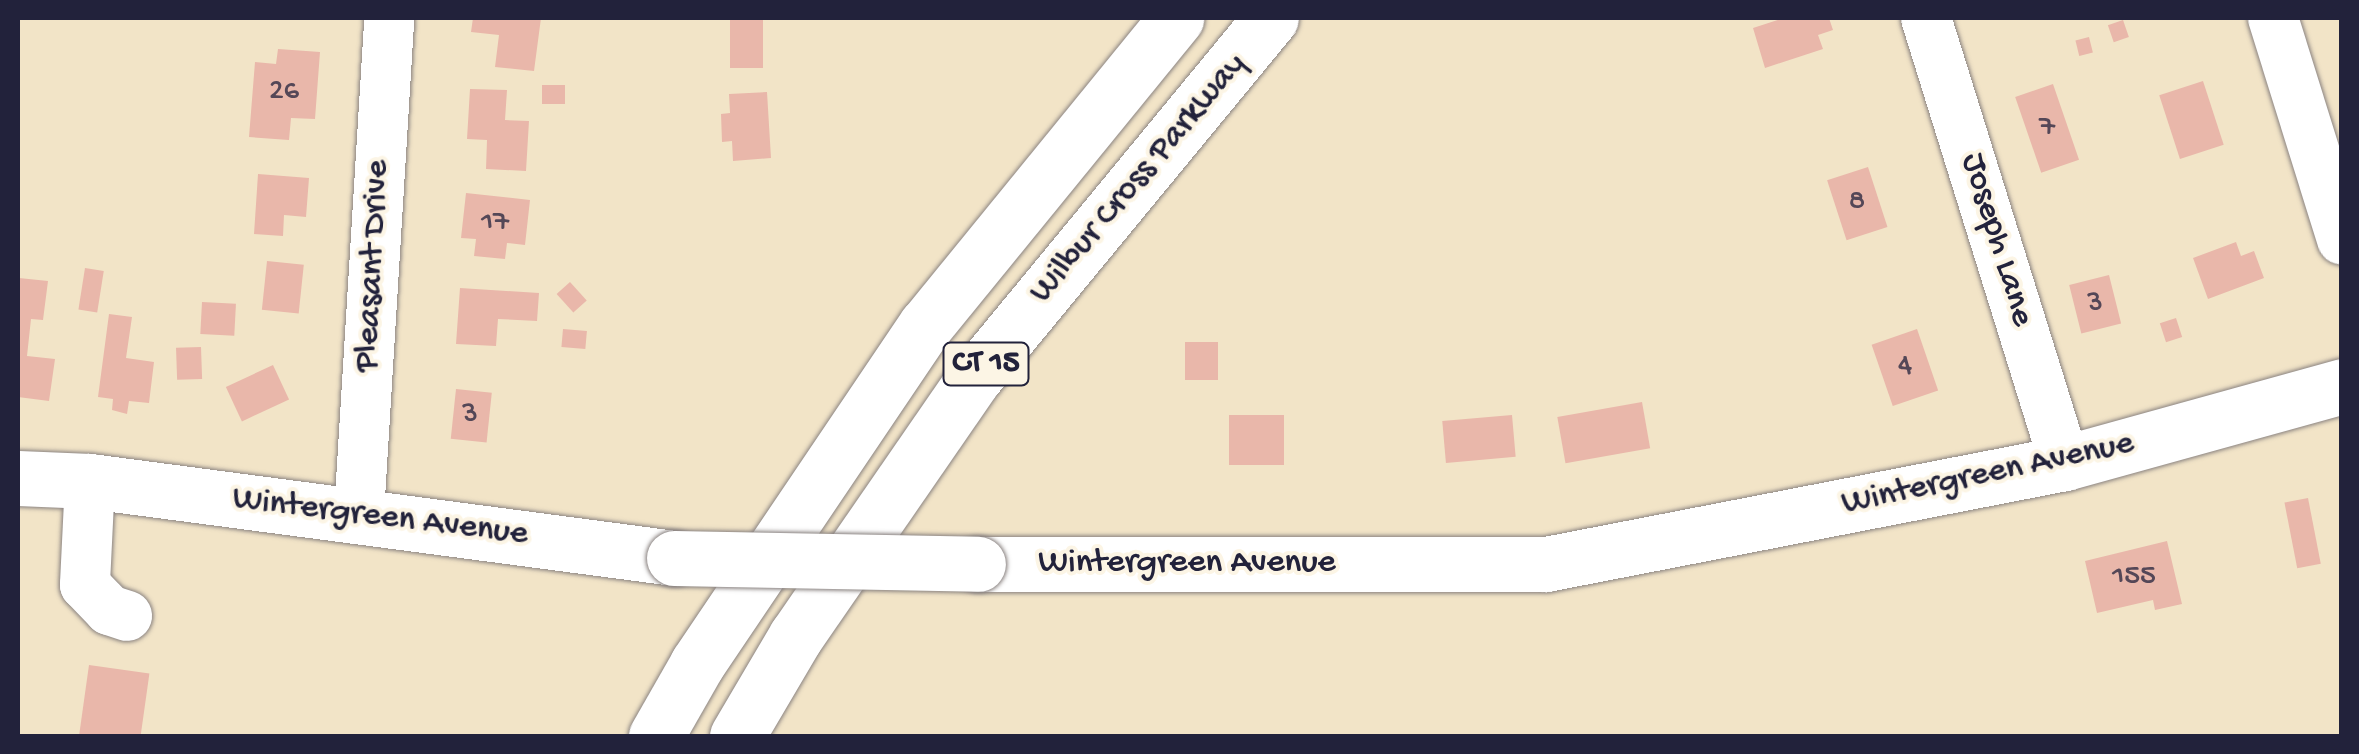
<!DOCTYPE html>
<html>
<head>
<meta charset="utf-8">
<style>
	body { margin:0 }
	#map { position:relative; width:2359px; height:754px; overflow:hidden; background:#f2e4c7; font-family:"Gochi Hand",sans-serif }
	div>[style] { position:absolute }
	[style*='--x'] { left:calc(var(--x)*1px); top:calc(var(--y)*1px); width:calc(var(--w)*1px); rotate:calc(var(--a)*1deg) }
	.building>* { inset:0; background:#e9b7aa; transform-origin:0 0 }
	.roads { filter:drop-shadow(0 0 2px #8a8381) drop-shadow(0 0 2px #8a8381) }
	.minor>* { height:50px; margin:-25px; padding:0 25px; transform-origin:25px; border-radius:25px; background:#fff }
	.major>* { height:55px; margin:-27.5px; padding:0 27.5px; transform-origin:27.5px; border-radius:27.5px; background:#fff }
	.highway>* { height:55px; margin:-27.5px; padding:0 27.5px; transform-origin:27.5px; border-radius:27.5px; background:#fff }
	.bridges { filter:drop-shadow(0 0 2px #8a8381) drop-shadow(0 0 2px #8a8381) }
	.major-bridge>* { height:55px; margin:-27.5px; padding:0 27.5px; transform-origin:27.5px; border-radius:27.5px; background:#fff }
	span { translate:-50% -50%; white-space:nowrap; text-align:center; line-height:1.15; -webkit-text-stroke:8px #fcf5e5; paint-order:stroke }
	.number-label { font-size:30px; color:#544757 }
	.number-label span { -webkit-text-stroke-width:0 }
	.shield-label span { padding:2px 8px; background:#fcf5e5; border:2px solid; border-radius:8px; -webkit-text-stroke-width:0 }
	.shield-label { font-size:32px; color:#22223b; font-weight:700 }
	.street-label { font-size:35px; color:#22223b }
	.frame { position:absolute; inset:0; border:20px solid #22223b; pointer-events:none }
</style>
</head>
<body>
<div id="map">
	<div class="building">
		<i style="clip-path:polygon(473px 18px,541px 18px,534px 71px,495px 67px,499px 35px,471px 32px)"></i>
		<i style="left:730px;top:18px;width:33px;height:50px"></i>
		<i style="clip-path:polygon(1784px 18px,1829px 18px,1833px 30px,1818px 35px,1823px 49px,1765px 68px,1753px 28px)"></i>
		<i style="left:2123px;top:20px;width:18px;height:16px;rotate:71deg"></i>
		<i style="left:2089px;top:37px;width:16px;height:14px;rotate:76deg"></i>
		<i style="clip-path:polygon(278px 49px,320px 52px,315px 119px,291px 118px,289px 140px,249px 137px,255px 62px,276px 64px)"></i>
		<i style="left:2203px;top:81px;width:67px;height:46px;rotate:72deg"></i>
		<i style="left:2053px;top:84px;width:80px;height:40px;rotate:71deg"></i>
		<i style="left:542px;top:85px;width:23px;height:19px"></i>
		<i style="clip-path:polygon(470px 89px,507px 90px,505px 120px,529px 121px,526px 171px,486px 169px,487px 140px,467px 139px)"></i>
		<i style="clip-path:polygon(767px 92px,771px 158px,733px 161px,732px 141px,722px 142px,721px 114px,730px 113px,729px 94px)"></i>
		<i style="left:1868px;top:167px;width:63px;height:43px;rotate:72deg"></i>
		<i style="clip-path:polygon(258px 174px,309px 178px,306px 217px,284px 215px,283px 236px,254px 234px)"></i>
		<i style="clip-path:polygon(466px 193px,530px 200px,525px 245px,507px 243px,505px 259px,474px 256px,476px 239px,461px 238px)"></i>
		<i style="clip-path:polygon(2236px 242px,2241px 256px,2254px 251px,2264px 278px,2208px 299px,2193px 258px)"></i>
		<i style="left:267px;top:261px;width:37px;height:49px;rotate:6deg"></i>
		<i style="left:85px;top:268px;width:19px;height:42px;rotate:9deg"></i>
		<i style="left:2109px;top:275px;width:50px;height:41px;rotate:76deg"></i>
		<i style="clip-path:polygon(19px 278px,48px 281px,43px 320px,31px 319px,27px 356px,55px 359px,49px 401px,18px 397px)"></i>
		<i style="left:570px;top:282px;width:25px;height:18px;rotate:48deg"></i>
		<i style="clip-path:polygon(460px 288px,539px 293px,537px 321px,498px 319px,496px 346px,456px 344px)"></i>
		<i style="left:202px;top:302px;width:34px;height:32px;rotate:3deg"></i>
		<i style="clip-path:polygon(109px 314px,132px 317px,126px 358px,154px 362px,149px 403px,129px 401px,127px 414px,112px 410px,113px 399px,98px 397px)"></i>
		<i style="left:2176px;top:318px;width:20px;height:17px;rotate:72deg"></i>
		<i style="left:563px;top:329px;width:24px;height:18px;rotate:5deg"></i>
		<i style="left:1917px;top:329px;width:65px;height:48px;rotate:71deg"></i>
		<i style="left:1185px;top:342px;width:33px;height:38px"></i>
		<i style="left:201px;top:347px;width:32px;height:25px;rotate:88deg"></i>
		<i style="left:273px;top:365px;width:38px;height:52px;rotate:65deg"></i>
		<i style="left:456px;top:389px;width:36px;height:50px;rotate:6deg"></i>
		<i style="left:1642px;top:402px;width:47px;height:86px;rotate:80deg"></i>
		<i style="left:1284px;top:415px;width:50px;height:55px;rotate:90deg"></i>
		<i style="left:1512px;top:415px;width:42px;height:70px;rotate:85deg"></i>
		<i style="left:2308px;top:498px;width:67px;height:24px;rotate:79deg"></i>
		<i style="clip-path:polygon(2167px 541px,2182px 604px,2155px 610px,2153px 600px,2097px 613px,2085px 561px)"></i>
		<i style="left:89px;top:665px;width:61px;height:72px;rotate:8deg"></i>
	</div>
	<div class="roads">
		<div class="minor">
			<i style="--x:1926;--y:18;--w:466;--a:72.7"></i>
			<i style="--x:2273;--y:18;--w:232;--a:72.7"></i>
			<i style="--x:90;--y:481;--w:104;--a:92.8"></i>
			<i style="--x:85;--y:585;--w:35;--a:46"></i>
			<i style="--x:109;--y:610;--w:19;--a:18"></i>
			<i style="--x:359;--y:514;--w:497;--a:-86.5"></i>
		</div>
		<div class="major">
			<i style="--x:18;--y:478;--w:72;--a:2.4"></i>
			<i style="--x:90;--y:481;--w:589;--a:7.51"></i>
			<i style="--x:978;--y:564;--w:568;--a:0"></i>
			<i style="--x:1546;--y:564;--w:529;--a:-11.01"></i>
			<i style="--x:2065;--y:463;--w:288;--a:-15.5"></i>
		</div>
		<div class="highway">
			<i style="--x:656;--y:736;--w:83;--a:-60.3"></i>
			<i style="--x:697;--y:664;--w:409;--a:-56"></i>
			<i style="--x:926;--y:325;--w:396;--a:-50.8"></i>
			<i style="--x:737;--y:736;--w:116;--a:-59.5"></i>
			<i style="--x:796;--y:636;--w:315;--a:-55.4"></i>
			<i style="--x:975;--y:377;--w:465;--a:-50.5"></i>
		</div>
	</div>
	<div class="bridges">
		<div class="major-bridge">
			<i style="--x:674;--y:558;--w:304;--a:1.1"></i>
		</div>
	</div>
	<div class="number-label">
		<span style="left:284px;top:93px">26</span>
		<span style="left:2047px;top:129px">7</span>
		<span style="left:1857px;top:203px">8</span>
		<span style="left:495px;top:224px">17</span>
		<span style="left:2095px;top:305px">3</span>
		<span style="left:1905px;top:367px">4</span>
		<span style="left:470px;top:416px">3</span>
		<span style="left:2134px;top:578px">155</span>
	</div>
	<div class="shield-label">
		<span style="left:986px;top:364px">CT 15</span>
	</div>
	<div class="street-label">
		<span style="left:1139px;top:179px;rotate:-50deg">Wilbur Cross Parkway</span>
		<span style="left:1996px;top:240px;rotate:73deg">Joseph Lane</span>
		<span style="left:374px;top:266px;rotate:-87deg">Pleasant Drive</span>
		<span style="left:1988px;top:475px;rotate:-12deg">Wintergreen Avenue</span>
		<span style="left:380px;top:518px;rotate:7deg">Wintergreen Avenue</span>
		<span style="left:1187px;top:564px">Wintergreen Avenue</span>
	</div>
	<div class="frame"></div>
</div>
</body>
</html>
